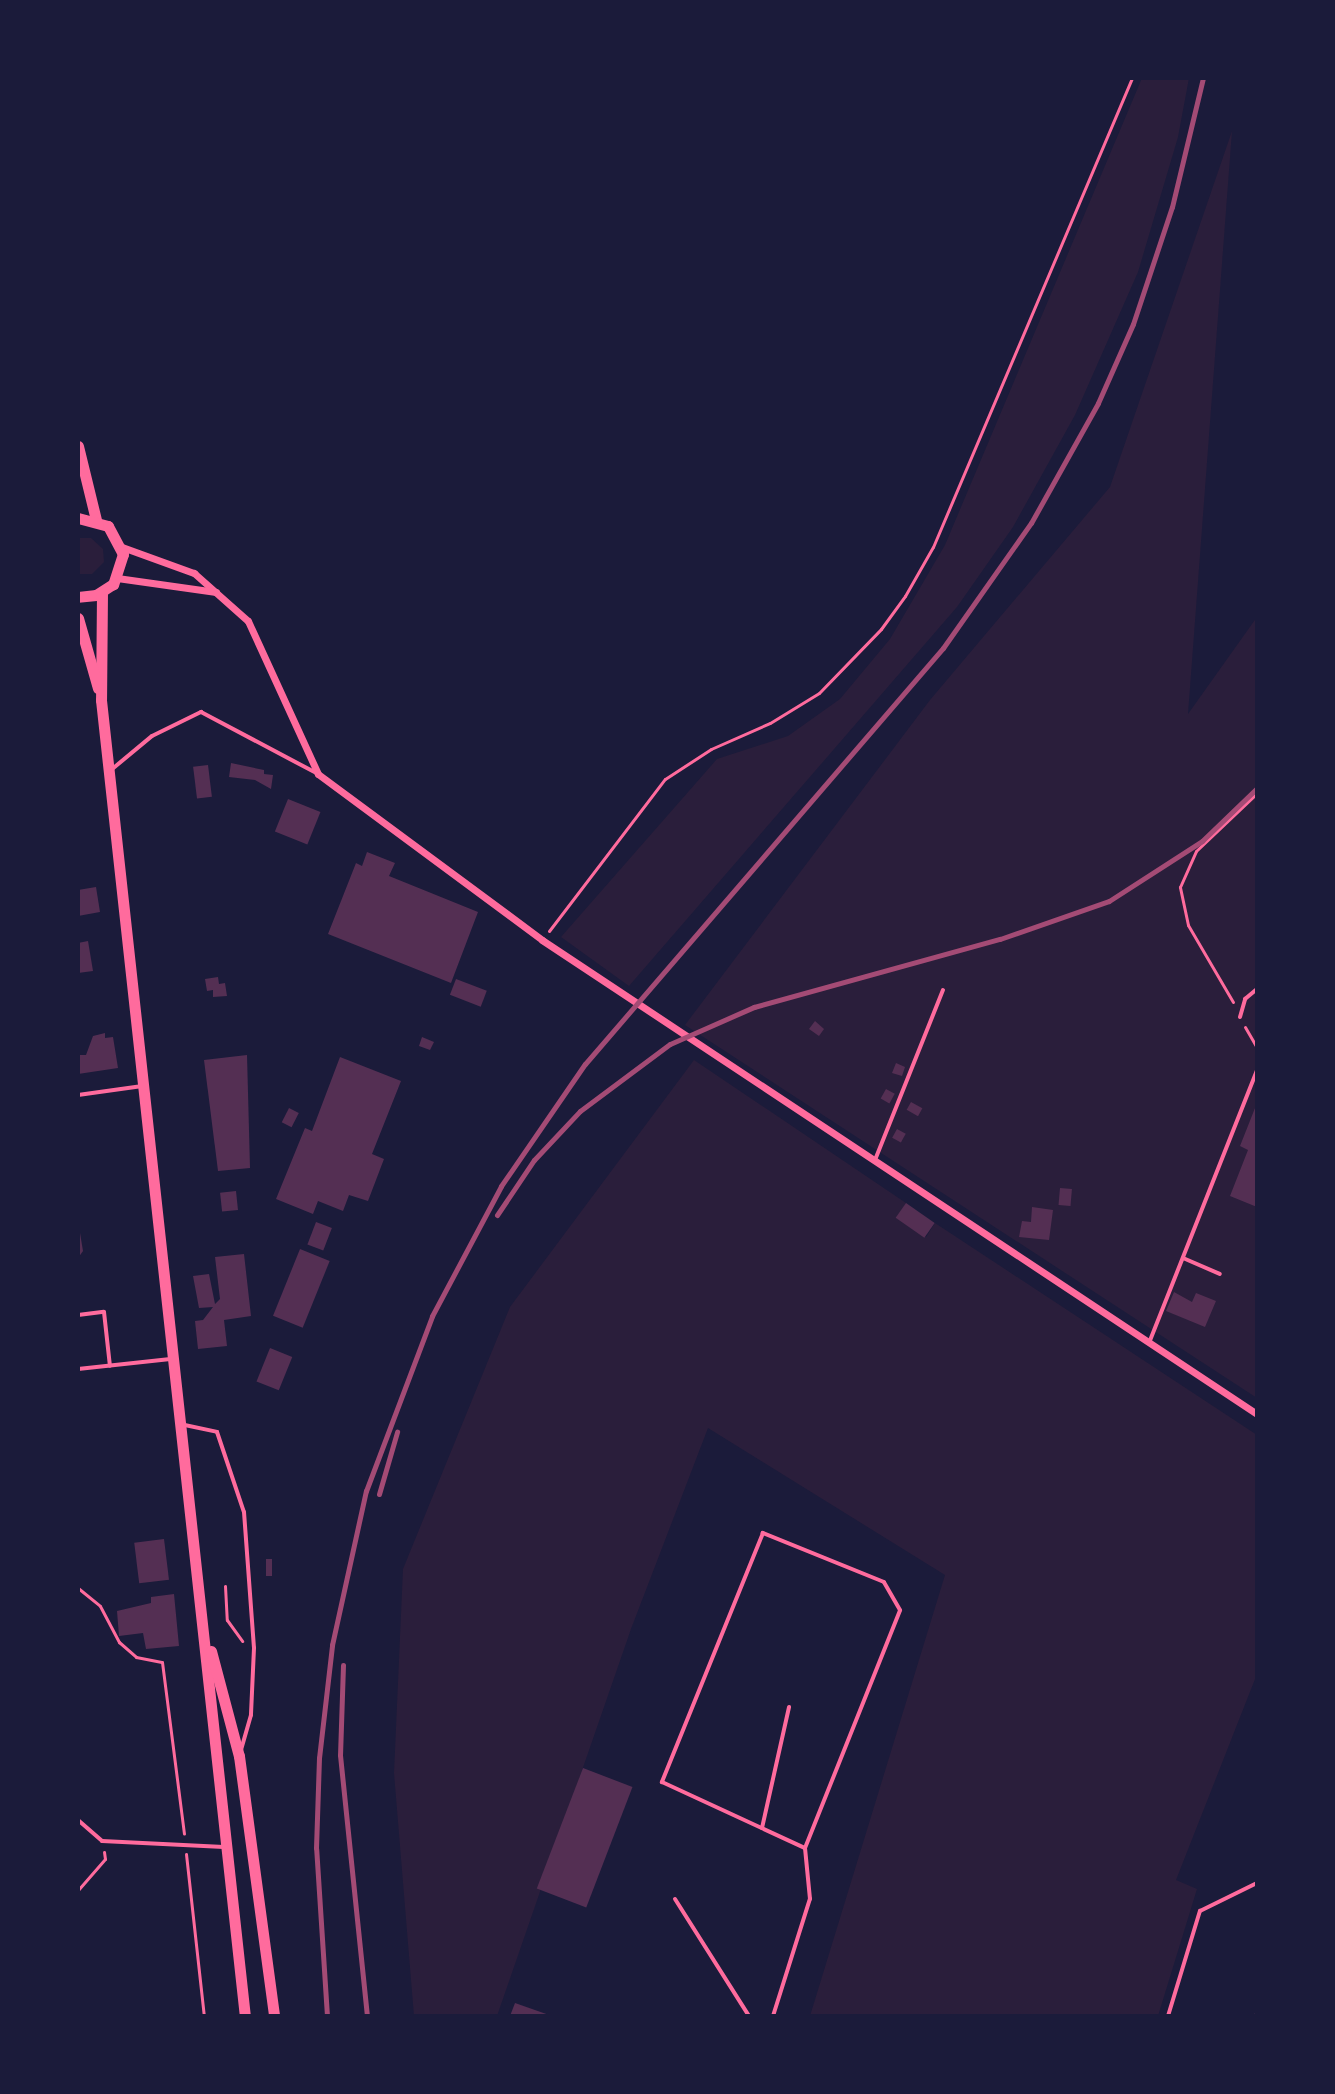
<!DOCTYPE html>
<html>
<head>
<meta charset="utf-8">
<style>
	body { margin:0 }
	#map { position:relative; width:1335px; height:2094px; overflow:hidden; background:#1b1b3a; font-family:"PT Sans",sans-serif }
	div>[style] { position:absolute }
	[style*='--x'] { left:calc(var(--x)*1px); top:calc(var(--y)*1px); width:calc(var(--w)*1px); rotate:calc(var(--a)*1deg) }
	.green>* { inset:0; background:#2a1e3b }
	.building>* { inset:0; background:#542f53; transform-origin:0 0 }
	.path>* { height:3px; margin:-1.5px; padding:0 1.5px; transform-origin:1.5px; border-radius:1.5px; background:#ff6b9d }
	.service>* { height:4px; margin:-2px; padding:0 2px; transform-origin:2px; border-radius:2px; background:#ff6b9d }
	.minor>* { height:7px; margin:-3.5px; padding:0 3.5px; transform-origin:3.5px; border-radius:3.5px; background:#ff6b9d }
	.primary>* { height:11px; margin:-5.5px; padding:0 5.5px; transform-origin:5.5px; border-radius:5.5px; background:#ff6b9d }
	.rail>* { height:5px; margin:-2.5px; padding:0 2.5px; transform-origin:2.5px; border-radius:2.5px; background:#a44b75 }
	span { translate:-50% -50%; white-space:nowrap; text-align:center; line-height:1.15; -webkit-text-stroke:7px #1b1b3a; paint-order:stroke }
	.frame { position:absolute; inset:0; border:80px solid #1b1b3a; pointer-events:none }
</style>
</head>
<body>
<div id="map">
	<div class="green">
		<i style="clip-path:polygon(1142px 78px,1189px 78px,1178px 137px,1138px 272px,1075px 415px,1013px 527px,957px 607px,629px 986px,561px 937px,717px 759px,788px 736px,840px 699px,890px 639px,945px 545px)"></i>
		<i style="clip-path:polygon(1232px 131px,1188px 714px,1257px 617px,1257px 1398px,685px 1025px,930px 700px,1110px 487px)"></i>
		<i style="clip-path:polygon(78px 538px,91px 538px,103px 549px,104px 562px,92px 574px,78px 574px)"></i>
		<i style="clip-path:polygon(694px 1060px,906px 1203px,897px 1218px,926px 1237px,935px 1223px,1257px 1435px,1257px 1674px,1176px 1880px,1197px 1889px,1158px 2016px,810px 2016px,945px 1575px,708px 1428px,631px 1629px,497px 2016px,414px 2016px,394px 1773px,403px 1569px,510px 1307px)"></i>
	</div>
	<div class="building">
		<i style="clip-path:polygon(231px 763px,264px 770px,264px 774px,273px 775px,271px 789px,255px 780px,229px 777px)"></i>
		<i style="left:208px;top:765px;width:32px;height:15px;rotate:83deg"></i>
		<i style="left:288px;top:799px;width:35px;height:35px;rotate:22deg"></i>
		<i style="clip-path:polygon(367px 852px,395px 863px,389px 876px,478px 912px,451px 983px,328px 934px,356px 863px,362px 866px)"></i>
		<i style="clip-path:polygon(96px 887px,100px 912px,78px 916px,78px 890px)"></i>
		<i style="clip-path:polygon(88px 941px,93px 971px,78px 973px,78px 943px)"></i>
		<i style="clip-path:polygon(218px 977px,219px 984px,225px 983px,227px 996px,213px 997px,213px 990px,207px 991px,205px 979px)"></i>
		<i style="left:456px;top:979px;width:33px;height:17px;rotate:21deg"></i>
		<i style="clip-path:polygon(815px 1021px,824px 1029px,819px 1036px,809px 1029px)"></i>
		<i style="clip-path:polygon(105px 1033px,105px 1038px,113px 1037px,118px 1068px,78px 1074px,78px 1055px,86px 1055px,93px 1036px)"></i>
		<i style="clip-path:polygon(422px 1037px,434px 1042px,430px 1050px,419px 1046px)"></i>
		<i style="clip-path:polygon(247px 1055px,250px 1168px,218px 1171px,204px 1060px)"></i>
		<i style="clip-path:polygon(340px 1057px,401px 1081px,372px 1154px,384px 1159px,368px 1201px,349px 1195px,343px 1211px,318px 1201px,313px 1214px,276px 1199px,305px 1128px,312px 1131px)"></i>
		<i style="clip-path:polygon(896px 1063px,905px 1067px,902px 1076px,892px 1073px)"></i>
		<i style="left:886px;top:1089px;width:10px;height:11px;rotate:29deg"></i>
		<i style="left:911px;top:1102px;width:13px;height:9px;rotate:29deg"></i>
		<i style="clip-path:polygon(1257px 1103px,1257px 1207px,1230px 1196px,1248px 1150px,1240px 1146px)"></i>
		<i style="left:289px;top:1108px;width:11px;height:16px;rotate:27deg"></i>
		<i style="left:897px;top:1129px;width:10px;height:10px;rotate:29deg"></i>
		<i style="left:1060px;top:1188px;width:12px;height:17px;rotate:5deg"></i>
		<i style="left:236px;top:1191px;width:19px;height:16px;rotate:84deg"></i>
		<i style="left:906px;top:1203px;width:35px;height:18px;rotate:35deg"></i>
		<i style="clip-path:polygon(1032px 1207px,1053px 1210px,1049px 1240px,1019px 1237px,1022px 1221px,1031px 1222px)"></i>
		<i style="clip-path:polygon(78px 1221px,83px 1251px,78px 1258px)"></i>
		<i style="left:316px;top:1222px;width:17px;height:24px;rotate:21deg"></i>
		<i style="left:300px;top:1249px;width:32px;height:72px;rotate:22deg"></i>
		<i style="clip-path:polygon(244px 1254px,251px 1316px,224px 1320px,227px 1346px,198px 1349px,195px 1321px,203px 1320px,213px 1307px,199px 1308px,193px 1276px,209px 1274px,215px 1304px,220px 1299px,215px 1257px)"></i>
		<i style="clip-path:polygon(1174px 1292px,1192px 1302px,1196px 1293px,1216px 1301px,1205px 1327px,1166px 1311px)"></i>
		<i style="left:270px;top:1348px;width:24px;height:36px;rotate:22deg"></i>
		<i style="left:164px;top:1539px;width:41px;height:30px;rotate:83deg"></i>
		<i style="left:266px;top:1559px;width:6px;height:17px"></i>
		<i style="clip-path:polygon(174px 1594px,179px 1646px,146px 1649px,143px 1633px,119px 1636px,117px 1611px,151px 1603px,151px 1597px)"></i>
		<i style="left:583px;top:1768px;width:53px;height:129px;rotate:21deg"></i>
		<i style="clip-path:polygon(515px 2003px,552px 2016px,510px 2016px)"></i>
	</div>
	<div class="path">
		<i style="--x:549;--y:931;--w:191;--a:-52.7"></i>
		<i style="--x:665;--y:779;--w:55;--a:-33.1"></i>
		<i style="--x:711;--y:749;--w:64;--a:-23.8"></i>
		<i style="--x:770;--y:723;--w:57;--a:-31.5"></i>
		<i style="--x:819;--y:693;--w:89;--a:-45.9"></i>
		<i style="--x:881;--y:629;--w:41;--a:-54"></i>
		<i style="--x:905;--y:596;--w:56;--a:-60.3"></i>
		<i style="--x:933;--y:547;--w:509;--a:-67.01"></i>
		<i style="--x:1233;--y:1002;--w:89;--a:-120.3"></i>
		<i style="--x:1188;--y:925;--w:39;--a:-102"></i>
		<i style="--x:1180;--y:887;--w:39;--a:-66"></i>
		<i style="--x:1196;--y:851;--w:84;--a:-43.6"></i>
		<i style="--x:1245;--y:1027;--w:24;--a:60"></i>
		<i style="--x:225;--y:1586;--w:34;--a:87"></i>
		<i style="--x:227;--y:1620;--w:26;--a:54"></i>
		<i style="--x:78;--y:1588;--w:28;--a:39"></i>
		<i style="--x:100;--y:1606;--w:41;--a:62.2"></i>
		<i style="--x:119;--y:1642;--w:23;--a:41"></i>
		<i style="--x:136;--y:1657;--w:26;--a:11"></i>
		<i style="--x:162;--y:1662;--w:173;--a:82.7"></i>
		<i style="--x:186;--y:1854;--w:163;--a:83.7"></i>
		<i style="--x:78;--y:1890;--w:41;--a:-48.9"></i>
		<i style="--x:105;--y:1859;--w:7;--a:-98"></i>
	</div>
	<div class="service">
		<i style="--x:111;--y:770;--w:53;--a:-39.7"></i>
		<i style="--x:152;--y:736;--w:55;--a:-26.1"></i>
		<i style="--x:201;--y:712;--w:130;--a:27.9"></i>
		<i style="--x:1240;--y:1017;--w:19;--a:-74"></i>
		<i style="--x:1245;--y:999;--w:16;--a:-40"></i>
		<i style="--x:78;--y:1095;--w:65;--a:-8"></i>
		<i style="--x:875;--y:1160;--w:183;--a:-68.2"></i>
		<i style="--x:1183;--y:1258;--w:40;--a:23.4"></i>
		<i style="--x:78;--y:1315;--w:26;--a:-7"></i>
		<i style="--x:104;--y:1312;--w:54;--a:83.7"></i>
		<i style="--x:1149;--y:1343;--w:294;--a:-68.4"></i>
		<i style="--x:78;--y:1369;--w:93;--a:-6.2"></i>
		<i style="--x:180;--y:1424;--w:38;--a:12"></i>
		<i style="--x:217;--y:1432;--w:84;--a:71.4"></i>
		<i style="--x:244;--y:1512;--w:136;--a:85.8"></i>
		<i style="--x:254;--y:1648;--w:67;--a:92.6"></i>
		<i style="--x:251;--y:1715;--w:36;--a:106"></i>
		<i style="--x:78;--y:1820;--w:32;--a:41"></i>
		<i style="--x:102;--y:1841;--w:122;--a:2.8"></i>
		<i style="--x:762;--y:1828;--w:124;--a:-77.4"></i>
		<i style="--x:675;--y:1899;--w:138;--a:57.7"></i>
		<i style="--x:773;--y:2016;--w:123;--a:-72.5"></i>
		<i style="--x:810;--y:1899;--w:51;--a:-95.6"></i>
		<i style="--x:805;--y:1848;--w:256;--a:-68.2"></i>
		<i style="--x:900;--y:1610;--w:32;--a:-120"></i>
		<i style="--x:884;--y:1582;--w:131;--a:-158"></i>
		<i style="--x:763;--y:1533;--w:269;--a:112.1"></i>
		<i style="--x:662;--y:1782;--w:157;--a:24.8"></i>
		<i style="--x:1168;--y:2016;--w:110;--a:-73.1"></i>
		<i style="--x:1200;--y:1911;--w:64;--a:-26.2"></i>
		<i style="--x:1256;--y:2016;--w:2;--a:-63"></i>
	</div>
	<div class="minor">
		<i style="--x:122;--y:547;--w:77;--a:19.9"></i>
		<i style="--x:194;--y:573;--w:72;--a:41.6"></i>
		<i style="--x:248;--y:621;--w:168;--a:65.4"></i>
		<i style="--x:318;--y:774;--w:279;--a:36.5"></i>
		<i style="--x:542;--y:940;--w:858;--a:33.54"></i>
		<i style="--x:117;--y:578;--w:100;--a:8"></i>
	</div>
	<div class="primary">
		<i style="--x:78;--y:446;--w:76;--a:76.3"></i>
		<i style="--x:78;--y:518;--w:31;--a:15"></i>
		<i style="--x:108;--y:526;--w:32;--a:62"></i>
		<i style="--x:123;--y:554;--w:32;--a:108"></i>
		<i style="--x:113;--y:584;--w:20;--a:147"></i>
		<i style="--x:96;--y:595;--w:18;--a:174"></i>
		<i style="--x:102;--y:592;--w:108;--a:90.5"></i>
		<i style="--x:101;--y:700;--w:1324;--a:83.76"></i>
		<i style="--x:78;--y:618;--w:73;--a:74.1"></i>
		<i style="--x:211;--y:1651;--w:109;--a:75.1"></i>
		<i style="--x:239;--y:1756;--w:262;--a:82.3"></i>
	</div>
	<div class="rail">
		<i style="--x:497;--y:1215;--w:66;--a:-56.1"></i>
		<i style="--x:534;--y:1160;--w:67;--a:-46.8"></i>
		<i style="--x:580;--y:1111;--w:112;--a:-36.7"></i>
		<i style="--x:670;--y:1044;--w:92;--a:-23.8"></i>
		<i style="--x:754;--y:1007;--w:255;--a:-15.5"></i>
		<i style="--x:1000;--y:939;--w:115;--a:-19.2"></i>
		<i style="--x:1109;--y:901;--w:111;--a:-32.8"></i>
		<i style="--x:1202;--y:841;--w:76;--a:-43.9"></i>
		<i style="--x:379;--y:1494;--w:65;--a:-73.8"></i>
		<i style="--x:343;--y:1665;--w:90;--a:91.9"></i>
		<i style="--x:340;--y:1755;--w:262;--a:84.1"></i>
		<i style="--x:327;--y:2016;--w:168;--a:-93.7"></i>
		<i style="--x:316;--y:1848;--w:90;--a:-88.1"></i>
		<i style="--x:319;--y:1758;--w:114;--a:-83.4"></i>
		<i style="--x:332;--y:1645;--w:158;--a:-77.6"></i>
		<i style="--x:366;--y:1491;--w:187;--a:-69.3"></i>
		<i style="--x:432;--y:1316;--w:147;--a:-62"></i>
		<i style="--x:501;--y:1186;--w:148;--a:-55.5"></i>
		<i style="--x:585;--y:1064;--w:549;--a:-49.29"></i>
		<i style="--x:943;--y:648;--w:153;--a:-54.9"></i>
		<i style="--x:1031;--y:523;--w:137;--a:-60.8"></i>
		<i style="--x:1098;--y:403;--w:86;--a:-66.1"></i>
		<i style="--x:1133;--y:324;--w:123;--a:-71.6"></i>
		<i style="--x:1172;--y:207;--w:133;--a:-76.5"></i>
	</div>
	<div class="frame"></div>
</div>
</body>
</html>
